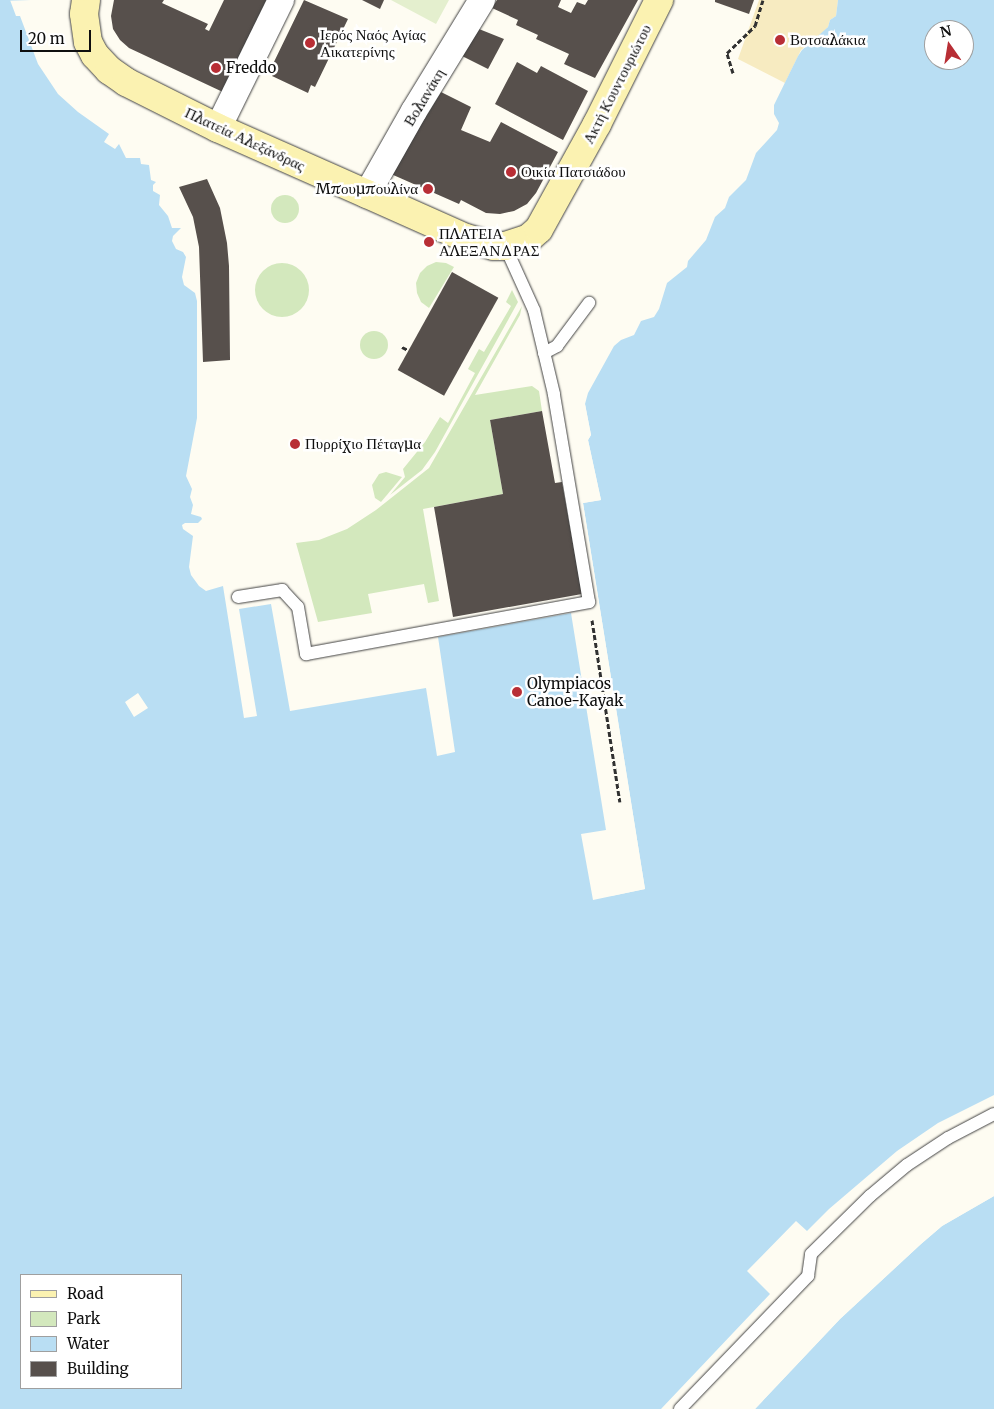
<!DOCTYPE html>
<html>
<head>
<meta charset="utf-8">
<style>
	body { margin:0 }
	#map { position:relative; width:994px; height:1409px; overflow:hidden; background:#fefcf2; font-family:Merriweather,serif }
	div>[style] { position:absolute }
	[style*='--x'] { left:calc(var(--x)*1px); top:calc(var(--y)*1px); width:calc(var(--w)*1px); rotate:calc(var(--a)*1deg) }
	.green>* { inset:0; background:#d3e8bd }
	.round { border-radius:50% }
	.sand>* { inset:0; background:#f7ebc1 }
	.pitch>* { inset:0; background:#e4efce }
	.water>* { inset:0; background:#b9def3 }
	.pier>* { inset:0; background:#fefcf2 }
	.building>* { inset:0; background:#57504c; transform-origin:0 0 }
	.path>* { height:3px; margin-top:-1.5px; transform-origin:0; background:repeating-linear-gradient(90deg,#313131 0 5px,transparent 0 7.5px) }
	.roads { filter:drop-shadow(0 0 1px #424242) drop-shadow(0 0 1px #424242) }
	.lane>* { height:12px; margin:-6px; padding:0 6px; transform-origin:6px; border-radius:6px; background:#fff }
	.street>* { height:26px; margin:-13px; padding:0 13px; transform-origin:13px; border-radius:13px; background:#fff }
	.secondary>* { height:28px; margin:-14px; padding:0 14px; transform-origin:14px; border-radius:14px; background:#fbf2b1 }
	.dots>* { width:14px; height:14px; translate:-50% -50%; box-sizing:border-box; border:2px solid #fff; border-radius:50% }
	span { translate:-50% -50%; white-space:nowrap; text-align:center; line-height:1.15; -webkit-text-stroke:5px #fff; paint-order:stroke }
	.poi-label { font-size:15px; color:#0f0f0f }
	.left { translate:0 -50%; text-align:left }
	.right { translate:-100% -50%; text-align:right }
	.street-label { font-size:15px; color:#0f0f0f }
	.legend { position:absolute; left:20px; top:1274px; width:162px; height:115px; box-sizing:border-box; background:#fff; border:1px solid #9f9f9f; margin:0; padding:6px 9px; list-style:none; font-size:15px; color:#0f0f0f }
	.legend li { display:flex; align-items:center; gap:10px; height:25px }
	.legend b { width:25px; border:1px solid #9f9f9f }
	.north { position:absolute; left:924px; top:20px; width:50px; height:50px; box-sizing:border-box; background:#fff; border:1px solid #9f9f9f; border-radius:50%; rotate:347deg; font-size:14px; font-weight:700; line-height:20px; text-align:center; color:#0f0f0f }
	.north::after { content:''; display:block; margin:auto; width:18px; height:22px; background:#b82e35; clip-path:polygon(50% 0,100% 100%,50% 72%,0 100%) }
	.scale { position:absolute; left:20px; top:30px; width:71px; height:22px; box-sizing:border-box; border:2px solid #0f0f0f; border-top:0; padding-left:6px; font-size:15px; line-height:18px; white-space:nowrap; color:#0f0f0f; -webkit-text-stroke:4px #fff; paint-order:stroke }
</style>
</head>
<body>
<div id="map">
	<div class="green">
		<i class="round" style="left:271px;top:195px;width:28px;height:28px"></i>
		<i style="clip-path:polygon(436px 262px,446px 263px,454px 267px,429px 308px,421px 302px,417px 293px,416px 283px,420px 273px,427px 266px)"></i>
		<i class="round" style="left:255px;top:263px;width:54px;height:54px"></i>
		<i style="clip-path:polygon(512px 290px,518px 302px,435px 452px,422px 470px,390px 495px,405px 477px,403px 469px,425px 442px,440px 417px,448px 423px,475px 373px,468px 369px,479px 349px,484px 352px,511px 306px,506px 302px)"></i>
		<i style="clip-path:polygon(522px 306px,520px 315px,475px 395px,532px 386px,539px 391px,542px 411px,490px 420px,503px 494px,423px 509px,439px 601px,428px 603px,424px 584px,368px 594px,372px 613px,318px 622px,296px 543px,319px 540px,347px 529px,376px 510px,429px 468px)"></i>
		<i class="round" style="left:360px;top:331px;width:28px;height:28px"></i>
		<i style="clip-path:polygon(386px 472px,402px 477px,381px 502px,375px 498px,372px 485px,379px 474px)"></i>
	</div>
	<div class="sand">
		<i style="clip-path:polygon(759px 0,838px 0,836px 16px,830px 20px,828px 27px,822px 33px,801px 50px,785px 83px,738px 59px)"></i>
	</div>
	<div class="pitch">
		<i style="clip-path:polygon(391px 0,449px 0,436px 24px)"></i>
	</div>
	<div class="water">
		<i style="clip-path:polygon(evenodd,0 0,10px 0,16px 16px,20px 16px,38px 64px,58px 94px,78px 112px,109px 134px,104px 142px,115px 149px,119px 144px,126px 158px,140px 158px,141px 164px,149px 165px,151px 180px,156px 182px,153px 185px,153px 191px,160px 195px,159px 205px,168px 216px,172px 228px,181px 228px,173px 236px,172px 241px,176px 249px,183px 252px,186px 257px,182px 277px,184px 285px,195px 293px,197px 301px,197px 418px,186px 476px,192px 489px,190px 497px,193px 505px,191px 514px,201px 517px,202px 519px,198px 523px,185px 523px,182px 525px,183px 529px,193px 536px,189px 567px,191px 575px,199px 586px,206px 591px,223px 586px,244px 718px,257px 716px,239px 609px,271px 604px,290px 711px,426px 688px,437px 756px,455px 752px,438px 637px,571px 613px,606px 830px,581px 834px,593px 900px,645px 889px,583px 503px,601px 500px,588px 440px,591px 435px,585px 404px,588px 393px,614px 346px,621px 340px,634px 335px,641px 321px,654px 317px,659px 309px,667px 283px,687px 267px,688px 261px,706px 240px,715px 217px,725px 208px,729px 197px,746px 180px,756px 153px,777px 130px,779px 123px,774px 114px,774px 105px,798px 56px,802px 50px,828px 27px,830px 20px,836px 16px,838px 0,994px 0,994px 1095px,938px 1123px,897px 1151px,829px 1209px,807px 1231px,796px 1221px,747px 1271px,770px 1294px,661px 1409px,0 1409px,0 0,934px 30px,964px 30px,964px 60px,934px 60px,934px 30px,0 0,138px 693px,148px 708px,134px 717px,125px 702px,138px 693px,0 0,21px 1275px,181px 1275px,181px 1388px,21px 1388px,21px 1275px)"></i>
		<i style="clip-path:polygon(994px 1196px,994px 1409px,755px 1409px,840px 1319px,921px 1244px,942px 1226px)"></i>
	</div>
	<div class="pier">
		<i style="clip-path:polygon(585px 404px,591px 435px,588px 440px,601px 500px,583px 503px,645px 889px,611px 896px,611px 893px,643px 887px,580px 503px,582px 501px,598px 498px,586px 440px,588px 434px,582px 405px)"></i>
		<i style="clip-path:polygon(994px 1193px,994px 1196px,942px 1226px,921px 1244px,840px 1319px,755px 1409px,753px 1409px,839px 1318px,919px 1242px,941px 1224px)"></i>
	</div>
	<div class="building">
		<i style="clip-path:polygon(114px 0,164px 0,162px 3px,208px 24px,205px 29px,209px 31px,224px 0,269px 0,225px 93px,129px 48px,120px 40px,113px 29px,111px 16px)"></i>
		<i style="clip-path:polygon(304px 0,348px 19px,315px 87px,311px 85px,308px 93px,272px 76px,276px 68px,272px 66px)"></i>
		<i style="clip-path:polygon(362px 0,384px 0,380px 9px)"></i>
		<i style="clip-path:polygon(497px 0,561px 0,558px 7px,571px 13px,577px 2px,585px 5px,588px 0,638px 0,595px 78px,564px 64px,569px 54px,536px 39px,538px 35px,516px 25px,518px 20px,492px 8px)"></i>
		<i style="clip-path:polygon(715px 0,754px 0,749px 14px,715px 2px)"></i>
		<i style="clip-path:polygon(479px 29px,504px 39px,488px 69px,462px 56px)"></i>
		<i style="clip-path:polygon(517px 62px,537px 73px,541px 66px,588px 91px,563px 140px,495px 104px)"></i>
		<i style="clip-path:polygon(441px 92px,471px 107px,461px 130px,490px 142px,501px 122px,558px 152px,536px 193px,527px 204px,514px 211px,500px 214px,486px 213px,461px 200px,459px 204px,391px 174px)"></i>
		<i style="clip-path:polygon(207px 179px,220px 208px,227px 243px,229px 266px,230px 360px,203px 362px,199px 247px,193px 217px,179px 187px)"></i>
		<i style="left:452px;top:272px;width:53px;height:112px;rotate:29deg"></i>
		<i style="clip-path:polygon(542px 411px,555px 483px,562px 482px,582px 594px,453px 617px,434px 507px,503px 494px,490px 420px)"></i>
	</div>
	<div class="path">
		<i style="--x:733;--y:73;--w:21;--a:-107"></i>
		<i style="--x:727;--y:53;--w:39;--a:-44"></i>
		<i style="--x:755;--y:26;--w:27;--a:-73"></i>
		<i style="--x:402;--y:347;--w:7;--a:27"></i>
		<i style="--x:592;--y:620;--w:184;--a:81.3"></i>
	</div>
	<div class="roads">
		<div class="lane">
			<i style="--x:544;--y:353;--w:15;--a:-28"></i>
			<i style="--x:557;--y:346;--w:54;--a:-53.3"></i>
			<i style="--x:238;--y:597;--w:45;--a:-9"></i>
			<i style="--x:282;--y:590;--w:23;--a:47"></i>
			<i style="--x:298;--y:607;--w:48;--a:80.3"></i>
			<i style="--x:306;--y:654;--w:288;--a:-10.4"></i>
			<i style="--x:589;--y:602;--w:211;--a:-99.6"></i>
			<i style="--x:554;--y:394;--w:86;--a:-103.4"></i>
			<i style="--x:534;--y:310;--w:70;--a:-114.4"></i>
			<i style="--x:680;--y:1409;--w:185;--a:-46.1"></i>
			<i style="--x:808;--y:1276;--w:22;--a:-82"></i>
			<i style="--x:811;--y:1254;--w:83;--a:-44.5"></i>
			<i style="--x:870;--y:1196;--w:48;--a:-40"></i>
			<i style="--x:907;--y:1165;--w:49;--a:-33.4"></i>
			<i style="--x:948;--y:1138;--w:52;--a:-27.6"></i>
		</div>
		<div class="street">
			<i style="--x:218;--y:128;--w:143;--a:-63.8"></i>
			<i style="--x:367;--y:194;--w:95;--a:-60.5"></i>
			<i style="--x:414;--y:111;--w:130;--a:-58.5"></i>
		</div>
		<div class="secondary">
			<i style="--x:86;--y:0;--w:14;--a:98"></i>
			<i style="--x:84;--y:14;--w:28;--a:82"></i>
			<i style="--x:88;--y:42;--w:15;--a:62"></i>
			<i style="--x:95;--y:55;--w:21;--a:47"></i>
			<i style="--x:109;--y:70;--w:21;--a:35"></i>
			<i style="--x:126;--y:82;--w:103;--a:26.6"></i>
			<i style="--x:218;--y:128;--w:163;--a:23.9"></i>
			<i style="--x:367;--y:194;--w:108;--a:24"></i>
			<i style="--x:466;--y:238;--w:29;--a:16"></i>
			<i style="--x:494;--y:246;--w:11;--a:0"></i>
			<i style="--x:505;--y:246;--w:25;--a:-18"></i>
			<i style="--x:529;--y:238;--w:13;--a:-42"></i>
			<i style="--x:539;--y:229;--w:120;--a:-61.1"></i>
			<i style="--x:597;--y:124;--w:139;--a:-63.4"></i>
		</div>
	</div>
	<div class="dots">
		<i style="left:780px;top:40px;background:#b82e35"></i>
		<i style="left:310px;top:43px;background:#b82e35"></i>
		<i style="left:216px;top:68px;background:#b82e35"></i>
		<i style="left:511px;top:172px;background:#b82e35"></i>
		<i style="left:428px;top:189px;background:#b82e35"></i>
		<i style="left:429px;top:242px;background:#b82e35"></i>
		<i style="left:295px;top:444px;background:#b82e35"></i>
		<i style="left:517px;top:692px;background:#b82e35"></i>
	</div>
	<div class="poi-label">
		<span class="left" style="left:320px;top:43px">Ιερός Ναός Αγίας<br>Αικατερίνης</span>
		<span class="left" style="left:790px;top:40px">Βοτσαλάκια</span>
		<span class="left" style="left:226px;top:68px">Freddo</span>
		<span class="left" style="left:521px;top:172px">Οικία Πατσιάδου</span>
		<span class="right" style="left:418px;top:189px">Μπουμπουλίνα</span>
		<span class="left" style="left:439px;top:242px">ΠΛΑΤΕΙΑ<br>ΑΛΕΞΑΝΔΡΑΣ</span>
		<span class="left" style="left:305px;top:444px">Πυρρίχιο Πέταγμα</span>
		<span class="left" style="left:527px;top:692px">Olympiacos<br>Canoe-Kayak</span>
	</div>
	<div class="street-label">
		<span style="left:617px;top:84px;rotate:-63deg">Ακτή Κουντουριώτου</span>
		<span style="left:424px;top:97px;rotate:-59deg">Βολανάκη</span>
		<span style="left:245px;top:139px;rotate:25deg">Πλατεία Αλεξάνδρας</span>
	</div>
	<ul class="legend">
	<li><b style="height:6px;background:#fbf2b1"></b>Road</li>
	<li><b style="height:14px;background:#d3e8bd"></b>Park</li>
	<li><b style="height:14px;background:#b9def3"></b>Water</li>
	<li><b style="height:14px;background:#57504c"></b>Building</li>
	</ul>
	<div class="north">N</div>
	<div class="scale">20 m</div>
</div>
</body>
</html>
